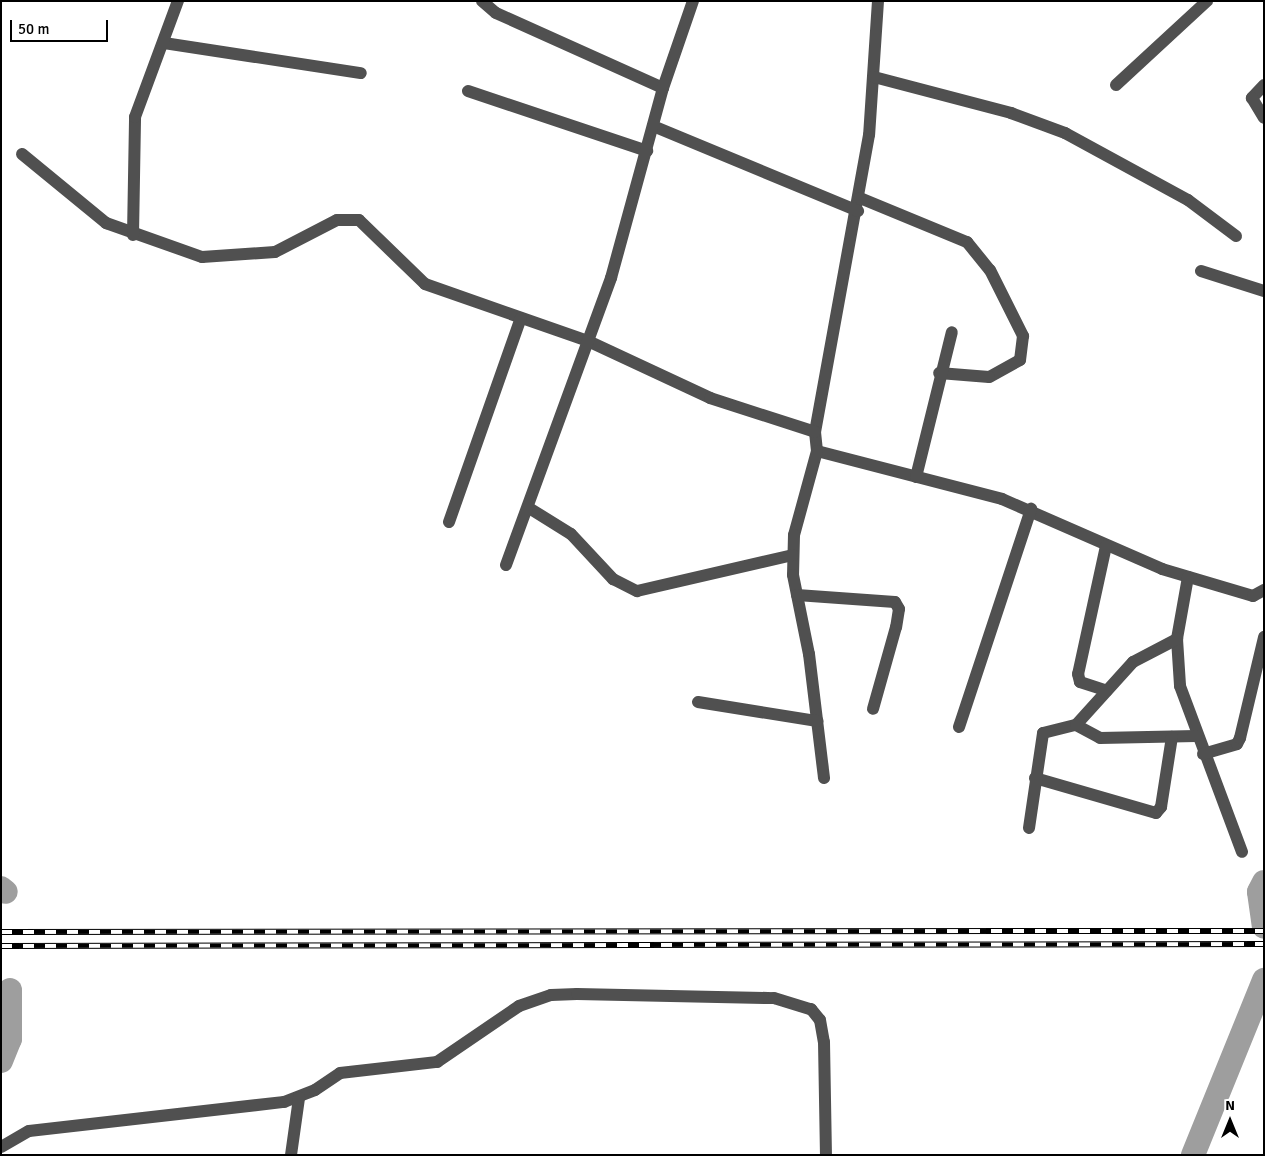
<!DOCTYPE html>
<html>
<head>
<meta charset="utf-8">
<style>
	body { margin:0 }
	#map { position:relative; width:1265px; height:1156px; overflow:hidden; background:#fff; font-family:Signika,sans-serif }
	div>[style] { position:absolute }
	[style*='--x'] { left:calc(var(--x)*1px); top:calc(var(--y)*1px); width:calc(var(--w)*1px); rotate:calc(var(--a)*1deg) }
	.river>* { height:24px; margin:-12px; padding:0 12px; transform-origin:12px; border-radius:12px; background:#9e9e9e }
	.minor>* { height:12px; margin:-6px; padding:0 6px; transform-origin:6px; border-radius:6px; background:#505050 }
	.rail>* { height:5.5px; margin-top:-2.75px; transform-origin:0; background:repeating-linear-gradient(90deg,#fff 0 11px,#000 0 22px); box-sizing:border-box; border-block:1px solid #000 }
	span { translate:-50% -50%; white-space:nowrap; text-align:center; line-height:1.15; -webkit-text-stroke:5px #fff; paint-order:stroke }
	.frame { position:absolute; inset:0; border:2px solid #000; pointer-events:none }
	.north { position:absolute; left:1205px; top:1096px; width:50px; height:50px; -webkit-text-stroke:4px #fff; paint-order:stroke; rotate:0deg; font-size:14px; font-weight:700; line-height:20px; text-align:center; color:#000 }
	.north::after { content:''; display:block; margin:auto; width:18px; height:22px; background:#000; clip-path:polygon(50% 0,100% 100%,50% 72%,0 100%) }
	.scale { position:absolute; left:10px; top:20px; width:98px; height:22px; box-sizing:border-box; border:2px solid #000; border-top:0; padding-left:6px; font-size:15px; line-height:18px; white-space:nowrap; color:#000; -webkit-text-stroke:4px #fff; paint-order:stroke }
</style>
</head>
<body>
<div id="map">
	<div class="river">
		<i style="--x:1264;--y:882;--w:11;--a:117"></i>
		<i style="--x:1259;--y:892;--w:35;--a:82"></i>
		<i style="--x:1;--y:888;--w:6;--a:39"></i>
		<i style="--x:1;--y:1061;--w:24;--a:-68"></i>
		<i style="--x:10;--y:1039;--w:49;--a:-90"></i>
		<i style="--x:1193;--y:1155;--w:189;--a:-67.9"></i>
	</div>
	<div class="minor">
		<i style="--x:482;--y:1;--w:18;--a:41"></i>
		<i style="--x:496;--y:13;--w:183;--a:24.2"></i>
		<i style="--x:878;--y:1;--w:134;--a:93.8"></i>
		<i style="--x:869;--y:135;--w:302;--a:100.3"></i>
		<i style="--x:815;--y:432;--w:19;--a:84"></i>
		<i style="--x:817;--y:451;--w:191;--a:14.5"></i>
		<i style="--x:1002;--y:499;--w:175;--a:23.6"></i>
		<i style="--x:1162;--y:569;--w:95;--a:16.5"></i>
		<i style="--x:1253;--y:596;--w:13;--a:-29"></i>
		<i style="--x:164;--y:43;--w:199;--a:8.7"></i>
		<i style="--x:874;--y:77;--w:142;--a:14.7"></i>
		<i style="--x:1011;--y:113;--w:58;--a:20.3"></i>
		<i style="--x:1065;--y:133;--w:140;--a:28.6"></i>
		<i style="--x:1188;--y:200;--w:60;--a:36.9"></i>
		<i style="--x:1116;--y:85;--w:124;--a:-42.7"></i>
		<i style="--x:1264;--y:85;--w:18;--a:133"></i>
		<i style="--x:1252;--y:98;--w:23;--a:59"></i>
		<i style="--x:468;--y:91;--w:189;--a:18.5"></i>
		<i style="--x:653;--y:126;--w:222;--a:22.5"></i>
		<i style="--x:22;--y:154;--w:109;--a:39.4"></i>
		<i style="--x:106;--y:223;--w:102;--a:19.5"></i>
		<i style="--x:202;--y:257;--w:73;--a:-3.9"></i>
		<i style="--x:275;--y:252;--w:70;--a:-27.3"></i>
		<i style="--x:337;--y:220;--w:22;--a:0"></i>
		<i style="--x:359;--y:220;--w:92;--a:44.1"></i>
		<i style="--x:425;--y:284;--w:173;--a:19.3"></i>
		<i style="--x:588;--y:341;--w:135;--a:25"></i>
		<i style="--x:710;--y:398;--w:110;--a:17.9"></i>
		<i style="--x:860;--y:198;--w:116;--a:22.4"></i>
		<i style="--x:967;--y:242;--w:36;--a:51"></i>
		<i style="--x:990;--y:270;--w:74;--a:63.4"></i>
		<i style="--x:1023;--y:336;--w:24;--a:97"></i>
		<i style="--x:1020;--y:360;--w:35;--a:151"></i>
		<i style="--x:989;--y:377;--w:50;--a:-175.4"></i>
		<i style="--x:133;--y:235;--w:118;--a:-89"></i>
		<i style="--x:135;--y:117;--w:124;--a:-69.7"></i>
		<i style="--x:1201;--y:271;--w:66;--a:17.6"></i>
		<i style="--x:817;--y:451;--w:87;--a:105.3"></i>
		<i style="--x:794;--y:535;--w:40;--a:91.4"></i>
		<i style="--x:793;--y:575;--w:81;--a:78.6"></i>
		<i style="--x:809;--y:654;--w:125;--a:83.1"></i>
		<i style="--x:916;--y:477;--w:149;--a:-76.1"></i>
		<i style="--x:529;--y:508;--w:49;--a:31.8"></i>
		<i style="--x:571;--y:534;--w:62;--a:47"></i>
		<i style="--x:613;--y:579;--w:27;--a:27"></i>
		<i style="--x:637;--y:591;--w:160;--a:-13"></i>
		<i style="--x:449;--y:522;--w:216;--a:-70.6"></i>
		<i style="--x:1106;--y:546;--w:131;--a:102.3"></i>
		<i style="--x:1078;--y:674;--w:8;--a:76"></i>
		<i style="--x:1080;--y:682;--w:28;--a:18"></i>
		<i style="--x:506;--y:565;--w:306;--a:-69.9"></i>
		<i style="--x:611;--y:278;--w:197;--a:-74.7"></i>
		<i style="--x:663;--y:88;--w:92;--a:-71"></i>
		<i style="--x:1188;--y:577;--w:63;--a:100.1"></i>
		<i style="--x:1177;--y:639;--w:47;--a:86.3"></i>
		<i style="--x:1180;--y:686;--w:177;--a:69.5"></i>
		<i style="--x:797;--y:595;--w:98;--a:4.1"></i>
		<i style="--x:895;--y:602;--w:8;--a:60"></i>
		<i style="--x:899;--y:609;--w:18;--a:99"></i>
		<i style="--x:896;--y:627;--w:85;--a:105.7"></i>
		<i style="--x:698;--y:702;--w:121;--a:9.1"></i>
		<i style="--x:1076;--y:725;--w:27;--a:28"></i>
		<i style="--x:1100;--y:738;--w:96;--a:-1.2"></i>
		<i style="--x:959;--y:727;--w:230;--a:-71.7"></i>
		<i style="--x:1203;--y:754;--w:35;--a:-16"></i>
		<i style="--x:1237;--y:744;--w:7;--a:-63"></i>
		<i style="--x:1240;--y:738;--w:104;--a:-76.6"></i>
		<i style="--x:1035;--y:778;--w:126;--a:16.1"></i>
		<i style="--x:1156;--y:813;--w:8;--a:-50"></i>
		<i style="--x:1161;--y:807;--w:71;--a:-81.1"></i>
		<i style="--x:1029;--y:828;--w:96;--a:-81.6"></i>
		<i style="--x:1043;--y:733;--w:34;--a:-14"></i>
		<i style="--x:1076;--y:725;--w:85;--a:-47.9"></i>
		<i style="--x:1133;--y:662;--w:50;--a:-27.6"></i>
		<i style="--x:1;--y:1147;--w:32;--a:-30"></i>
		<i style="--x:29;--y:1131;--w:257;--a:-6.5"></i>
		<i style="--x:284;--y:1102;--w:33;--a:-21"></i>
		<i style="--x:315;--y:1090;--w:30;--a:-34"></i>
		<i style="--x:340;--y:1073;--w:98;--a:-6.5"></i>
		<i style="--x:437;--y:1062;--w:99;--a:-34.3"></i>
		<i style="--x:519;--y:1006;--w:34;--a:-19"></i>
		<i style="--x:551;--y:995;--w:26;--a:-2"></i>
		<i style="--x:577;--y:994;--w:197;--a:1.2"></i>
		<i style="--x:774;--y:998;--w:39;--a:17"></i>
		<i style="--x:811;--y:1009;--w:14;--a:51"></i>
		<i style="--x:820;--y:1020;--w:22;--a:80"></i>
		<i style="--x:824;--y:1042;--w:113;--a:89"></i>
		<i style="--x:291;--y:1155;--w:58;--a:-82"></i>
	</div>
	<div class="rail">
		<i style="--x:1;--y:932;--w:1263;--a:-0.05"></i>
		<i style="--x:1;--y:946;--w:1263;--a:-0.09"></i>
	</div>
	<div class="frame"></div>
	<div class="north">N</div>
	<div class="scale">50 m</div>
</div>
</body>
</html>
